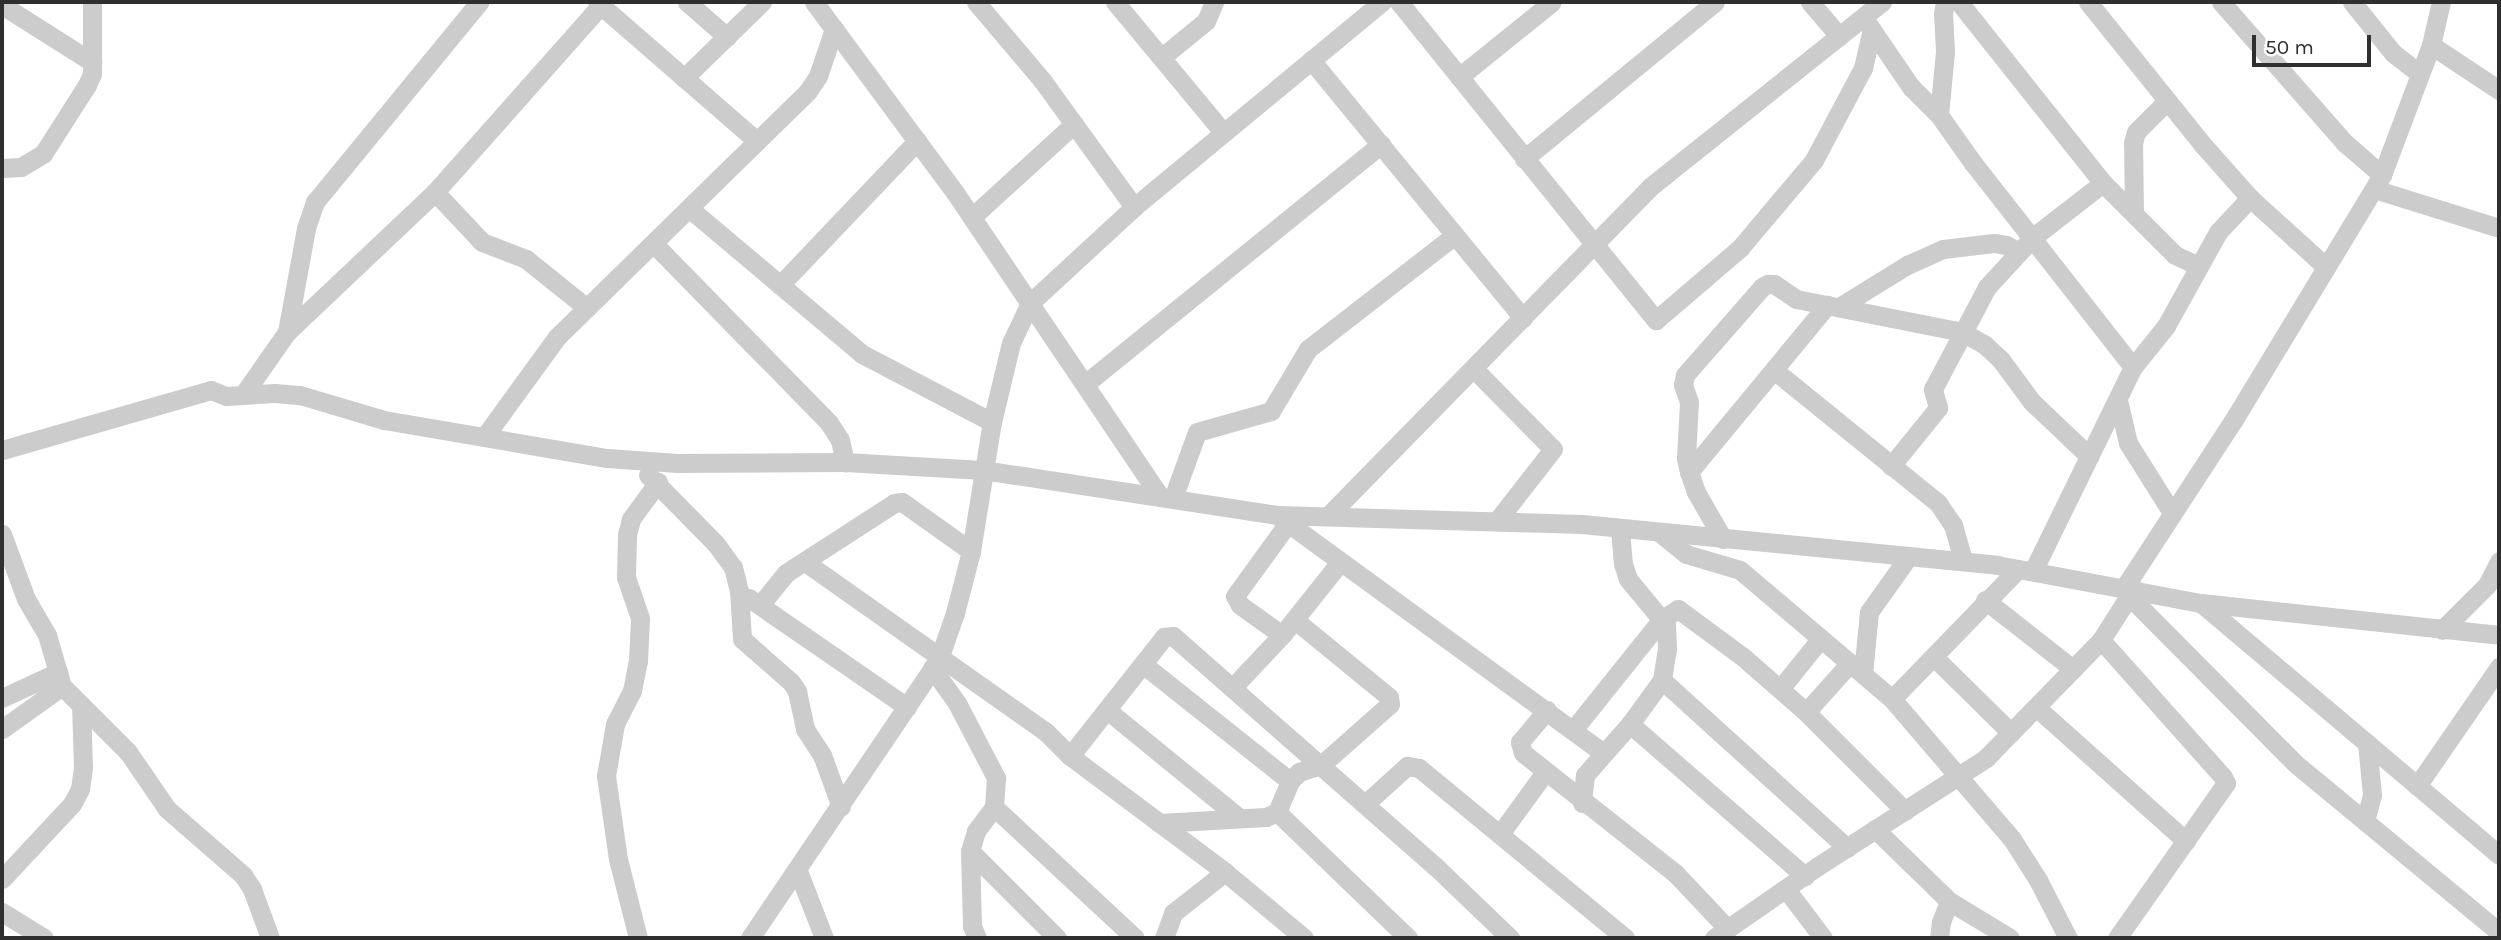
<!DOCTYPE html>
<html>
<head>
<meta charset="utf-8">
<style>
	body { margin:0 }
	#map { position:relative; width:2501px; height:940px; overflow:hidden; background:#fff; font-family:Karla,sans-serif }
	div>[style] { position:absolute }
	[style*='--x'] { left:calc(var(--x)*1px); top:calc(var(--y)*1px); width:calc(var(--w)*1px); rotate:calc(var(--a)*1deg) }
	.minor>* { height:19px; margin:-9.5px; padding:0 9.5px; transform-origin:9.5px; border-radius:9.5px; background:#ccc }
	span { translate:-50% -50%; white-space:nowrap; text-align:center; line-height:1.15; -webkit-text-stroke:7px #fff; paint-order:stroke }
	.frame { position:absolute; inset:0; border:4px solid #2f2f2f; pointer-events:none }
	.scale { position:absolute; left:2252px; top:35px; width:119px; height:32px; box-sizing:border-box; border:4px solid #2f2f2f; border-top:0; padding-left:9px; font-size:21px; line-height:24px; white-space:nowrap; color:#2f2f2f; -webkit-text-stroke:5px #fff; paint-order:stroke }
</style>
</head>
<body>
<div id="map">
	<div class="minor">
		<i style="--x:597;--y:2;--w:212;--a:41"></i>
		<i style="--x:687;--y:2;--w:53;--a:41.2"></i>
		<i style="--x:814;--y:2;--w:235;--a:53.5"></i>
		<i style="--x:954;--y:191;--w:368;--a:56"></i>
		<i style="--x:976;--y:2;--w:102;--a:49.8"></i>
		<i style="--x:1042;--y:80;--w:157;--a:54.1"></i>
		<i style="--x:1115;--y:2;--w:169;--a:50.3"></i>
		<i style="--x:1399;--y:2;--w:409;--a:51.1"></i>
		<i style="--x:1656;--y:320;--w:111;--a:-40.6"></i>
		<i style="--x:1740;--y:248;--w:115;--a:-49.9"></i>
		<i style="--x:1814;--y:160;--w:104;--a:-62"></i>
		<i style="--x:1863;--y:68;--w:39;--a:-77"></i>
		<i style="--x:1810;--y:2;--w:45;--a:49.5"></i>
		<i style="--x:1959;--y:2;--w:231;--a:51.5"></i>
		<i style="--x:2103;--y:183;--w:102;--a:45"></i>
		<i style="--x:2175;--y:255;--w:26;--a:25"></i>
		<i style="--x:2088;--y:2;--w:184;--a:51.2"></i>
		<i style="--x:2203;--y:145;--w:71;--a:48.4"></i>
		<i style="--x:2250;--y:198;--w:103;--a:42.2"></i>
		<i style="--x:2221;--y:2;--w:188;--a:48.7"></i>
		<i style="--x:2345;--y:143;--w:49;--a:40.9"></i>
		<i style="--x:2352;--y:2;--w:65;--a:51.2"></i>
		<i style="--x:2393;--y:53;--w:33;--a:38"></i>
		<i style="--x:2;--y:5;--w:107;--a:32.3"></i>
		<i style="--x:1868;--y:24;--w:76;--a:55.7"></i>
		<i style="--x:1911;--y:87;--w:40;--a:45"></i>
		<i style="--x:1939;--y:115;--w:59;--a:54.7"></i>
		<i style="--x:1973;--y:163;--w:259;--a:51.9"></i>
		<i style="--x:2431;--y:45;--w:82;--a:33.5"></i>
		<i style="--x:1162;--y:57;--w:57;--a:-39.3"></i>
		<i style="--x:1206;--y:21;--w:21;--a:-67"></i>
		<i style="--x:1311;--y:60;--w:334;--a:50.6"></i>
		<i style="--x:1459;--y:77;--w:119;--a:-38.9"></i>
		<i style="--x:684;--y:78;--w:109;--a:-44.3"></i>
		<i style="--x:1939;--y:115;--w:64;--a:-84.6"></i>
		<i style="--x:1945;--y:51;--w:37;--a:-93"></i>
		<i style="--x:1943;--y:14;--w:12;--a:-81"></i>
		<i style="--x:1524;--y:159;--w:247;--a:-39.4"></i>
		<i style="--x:2;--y:168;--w:19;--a:-3"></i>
		<i style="--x:21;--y:167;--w:26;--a:-31"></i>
		<i style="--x:43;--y:154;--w:82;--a:-57.5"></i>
		<i style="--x:87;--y:85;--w:12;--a:-66"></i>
		<i style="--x:92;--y:74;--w:72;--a:-90"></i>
		<i style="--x:2374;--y:189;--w:131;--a:17.3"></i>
		<i style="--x:435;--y:192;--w:69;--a:46.8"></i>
		<i style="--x:482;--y:242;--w:47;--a:21.1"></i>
		<i style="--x:526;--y:259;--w:78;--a:38.8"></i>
		<i style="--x:690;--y:209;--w:225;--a:40.1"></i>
		<i style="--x:862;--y:354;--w:147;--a:27.6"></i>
		<i style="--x:2134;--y:211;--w:68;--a:-90.8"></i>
		<i style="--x:2133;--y:143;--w:11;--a:-75"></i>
		<i style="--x:2136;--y:132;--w:44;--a:-45"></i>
		<i style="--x:972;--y:217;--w:138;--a:-42.4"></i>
		<i style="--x:654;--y:244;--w:250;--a:45.6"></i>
		<i style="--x:829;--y:423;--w:20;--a:57"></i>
		<i style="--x:840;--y:440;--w:23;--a:77"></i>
		<i style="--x:780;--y:285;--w:199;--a:-46.4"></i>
		<i style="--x:1839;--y:307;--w:80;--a:-31.7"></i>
		<i style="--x:1907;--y:265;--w:39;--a:-24"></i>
		<i style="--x:1943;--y:249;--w:51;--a:-6.7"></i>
		<i style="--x:1994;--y:243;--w:12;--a:9"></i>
		<i style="--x:2006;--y:245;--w:15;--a:28"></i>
		<i style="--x:287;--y:332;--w:106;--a:-79.6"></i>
		<i style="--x:306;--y:228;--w:28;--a:-71"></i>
		<i style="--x:315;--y:202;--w:259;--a:-50.6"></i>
		<i style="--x:1474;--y:369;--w:112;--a:45.4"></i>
		<i style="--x:1553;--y:449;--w:91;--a:127.9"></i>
		<i style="--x:1775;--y:371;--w:210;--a:39"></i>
		<i style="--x:1938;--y:503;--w:27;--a:56"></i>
		<i style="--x:1953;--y:525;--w:37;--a:74"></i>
		<i style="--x:1085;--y:384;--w:381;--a:-39"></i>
		<i style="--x:243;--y:395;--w:77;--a:-55.1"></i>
		<i style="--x:287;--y:332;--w:204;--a:-43.4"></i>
		<i style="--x:435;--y:192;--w:250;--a:-48.4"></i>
		<i style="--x:2118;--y:400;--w:44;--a:76.9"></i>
		<i style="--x:2128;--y:443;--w:83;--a:57.8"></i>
		<i style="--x:485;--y:436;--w:122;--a:-54"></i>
		<i style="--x:557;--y:337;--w:351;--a:-44.4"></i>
		<i style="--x:808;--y:91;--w:18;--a:-56"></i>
		<i style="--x:818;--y:76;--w:50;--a:-71.2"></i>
		<i style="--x:2;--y:450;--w:217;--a:-16"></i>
		<i style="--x:211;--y:390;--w:16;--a:22"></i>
		<i style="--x:226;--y:396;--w:49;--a:-3.5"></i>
		<i style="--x:275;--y:393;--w:25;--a:5"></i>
		<i style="--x:300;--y:395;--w:88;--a:16.6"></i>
		<i style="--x:384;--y:420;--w:226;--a:9.7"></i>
		<i style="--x:607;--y:458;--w:70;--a:4.1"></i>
		<i style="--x:677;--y:463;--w:168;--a:-0.3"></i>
		<i style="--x:845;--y:462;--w:138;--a:3.3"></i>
		<i style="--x:983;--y:470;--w:297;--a:8.7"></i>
		<i style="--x:1277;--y:515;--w:305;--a:1.7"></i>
		<i style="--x:1582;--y:524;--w:417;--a:5.6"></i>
		<i style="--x:1997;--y:565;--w:208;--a:10.6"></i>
		<i style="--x:2201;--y:603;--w:300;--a:6.1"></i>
		<i style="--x:1891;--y:466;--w:75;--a:-51"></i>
		<i style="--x:1938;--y:408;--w:20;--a:-105"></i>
		<i style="--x:1933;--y:389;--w:115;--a:-62.1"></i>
		<i style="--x:1987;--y:287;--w:67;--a:-47.4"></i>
		<i style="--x:2032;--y:238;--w:90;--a:-37.8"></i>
		<i style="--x:1689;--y:472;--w:217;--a:-50.4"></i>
		<i style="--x:648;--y:475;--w:97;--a:45.4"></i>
		<i style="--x:716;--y:544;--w:29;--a:54"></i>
		<i style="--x:733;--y:567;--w:25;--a:76"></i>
		<i style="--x:739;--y:591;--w:48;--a:86.4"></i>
		<i style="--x:742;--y:639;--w:65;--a:41.3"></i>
		<i style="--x:791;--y:682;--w:11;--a:56"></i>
		<i style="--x:797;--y:691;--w:39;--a:78"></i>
		<i style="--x:805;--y:729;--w:31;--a:57"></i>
		<i style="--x:822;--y:755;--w:55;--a:69.9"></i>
		<i style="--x:1173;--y:498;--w:70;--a:-70"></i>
		<i style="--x:1197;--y:432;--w:77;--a:-15.8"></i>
		<i style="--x:1271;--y:411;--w:72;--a:-59.2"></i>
		<i style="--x:1308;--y:349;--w:186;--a:-37.8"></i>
		<i style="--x:1277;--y:515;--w:404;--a:36.1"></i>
		<i style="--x:1328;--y:516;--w:460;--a:-45.6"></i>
		<i style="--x:1650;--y:187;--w:297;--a:-38.6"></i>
		<i style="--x:1659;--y:532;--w:35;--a:39"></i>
		<i style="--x:1686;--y:554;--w:56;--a:16.5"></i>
		<i style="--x:1740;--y:570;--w:199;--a:40.3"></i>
		<i style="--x:1892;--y:699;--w:184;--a:49.4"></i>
		<i style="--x:2012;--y:839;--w:49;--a:57.6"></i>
		<i style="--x:2038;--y:880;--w:65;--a:62.7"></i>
		<i style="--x:2;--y:534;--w:69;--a:69.7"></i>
		<i style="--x:26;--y:599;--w:42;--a:59.7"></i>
		<i style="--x:47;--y:635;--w:53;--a:73.6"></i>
		<i style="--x:62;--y:686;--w:93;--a:45"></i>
		<i style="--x:128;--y:752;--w:69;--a:55.6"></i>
		<i style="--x:167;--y:809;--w:101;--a:41"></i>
		<i style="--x:243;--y:875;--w:17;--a:57"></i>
		<i style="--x:252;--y:889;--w:52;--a:69.8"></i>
		<i style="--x:1723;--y:539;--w:54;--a:-119.9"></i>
		<i style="--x:1696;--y:492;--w:21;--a:-109"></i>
		<i style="--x:1689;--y:472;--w:14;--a:-102"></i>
		<i style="--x:1686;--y:458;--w:56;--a:-86.9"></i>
		<i style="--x:1689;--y:402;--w:18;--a:-109"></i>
		<i style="--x:1683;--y:385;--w:10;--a:-79"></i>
		<i style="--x:1685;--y:375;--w:117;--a:-48.8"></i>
		<i style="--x:1762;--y:287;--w:7;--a:-27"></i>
		<i style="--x:1768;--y:284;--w:6;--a:0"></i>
		<i style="--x:1774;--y:284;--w:27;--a:34"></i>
		<i style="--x:1796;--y:299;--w:169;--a:11.2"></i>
		<i style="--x:1962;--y:332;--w:26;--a:29"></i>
		<i style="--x:1985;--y:345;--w:22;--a:43"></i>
		<i style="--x:2001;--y:360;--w:52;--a:53.6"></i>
		<i style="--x:2032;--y:402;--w:79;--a:43.5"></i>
		<i style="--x:805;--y:562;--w:294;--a:35.2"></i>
		<i style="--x:1045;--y:731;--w:35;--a:45"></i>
		<i style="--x:1070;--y:756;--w:194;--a:36.8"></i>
		<i style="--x:1225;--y:872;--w:103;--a:39.9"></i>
		<i style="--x:2033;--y:571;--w:227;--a:-63.9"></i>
		<i style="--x:2133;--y:367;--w:53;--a:-51.2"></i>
		<i style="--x:2166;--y:326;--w:107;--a:-61"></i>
		<i style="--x:2218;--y:232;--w:47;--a:-46.7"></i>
		<i style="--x:2124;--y:588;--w:199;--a:-56.9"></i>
		<i style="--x:2233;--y:421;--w:288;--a:-58.8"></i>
		<i style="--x:2382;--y:175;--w:139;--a:-69.3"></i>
		<i style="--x:2431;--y:45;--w:44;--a:-76.9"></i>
		<i style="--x:2129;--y:596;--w:238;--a:45.2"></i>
		<i style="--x:2297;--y:765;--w:262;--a:39.6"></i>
		<i style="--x:749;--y:598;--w:192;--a:34.6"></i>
		<i style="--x:1985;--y:600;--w:112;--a:38.1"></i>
		<i style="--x:2201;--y:603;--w:390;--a:40.2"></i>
		<i style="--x:760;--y:605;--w:41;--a:-50.9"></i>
		<i style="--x:786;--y:573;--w:129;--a:-32.9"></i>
		<i style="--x:894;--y:503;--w:8;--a:-7"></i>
		<i style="--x:902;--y:502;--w:85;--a:35.4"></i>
		<i style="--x:2442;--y:630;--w:64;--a:-45"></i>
		<i style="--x:2487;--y:585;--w:27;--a:-63"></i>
		<i style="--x:1282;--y:635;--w:52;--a:-144.5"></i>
		<i style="--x:1240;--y:605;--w:10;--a:-119"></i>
		<i style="--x:1235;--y:596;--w:90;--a:-54"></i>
		<i style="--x:2101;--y:640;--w:183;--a:48.3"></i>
		<i style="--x:2223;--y:777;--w:7;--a:63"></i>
		<i style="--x:2226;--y:783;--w:189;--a:125.1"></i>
		<i style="--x:1934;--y:657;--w:108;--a:44.6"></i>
		<i style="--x:1144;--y:665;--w:186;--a:38.5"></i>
		<i style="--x:932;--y:668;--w:43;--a:54.5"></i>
		<i style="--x:957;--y:703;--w:85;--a:62.5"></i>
		<i style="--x:996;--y:778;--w:29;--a:94"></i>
		<i style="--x:1863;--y:674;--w:62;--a:-84.5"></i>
		<i style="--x:1869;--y:612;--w:69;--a:-54.5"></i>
		<i style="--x:1662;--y:680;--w:250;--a:42.2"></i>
		<i style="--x:1233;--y:687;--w:71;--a:-46.7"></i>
		<i style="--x:1282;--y:635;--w:93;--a:-51.5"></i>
		<i style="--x:1780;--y:689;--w:65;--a:-51.2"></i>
		<i style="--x:2;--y:698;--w:62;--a:-24.9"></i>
		<i style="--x:1892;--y:699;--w:181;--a:-45.9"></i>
		<i style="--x:2036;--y:707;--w:201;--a:41.8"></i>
		<i style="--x:1107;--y:710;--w:168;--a:39.2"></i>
		<i style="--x:1547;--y:710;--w:42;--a:130.2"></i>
		<i style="--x:1520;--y:742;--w:11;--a:75"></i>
		<i style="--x:1523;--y:753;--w:194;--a:38.3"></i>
		<i style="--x:1675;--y:873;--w:77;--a:46.6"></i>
		<i style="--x:1806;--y:712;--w:66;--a:-48.1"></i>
		<i style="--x:1630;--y:724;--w:232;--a:41"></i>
		<i style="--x:2;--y:729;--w:74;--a:-35.6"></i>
		<i style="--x:1573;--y:730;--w:142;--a:-51.3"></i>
		<i style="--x:1662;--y:619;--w:19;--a:-32"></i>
		<i style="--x:1678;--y:609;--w:81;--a:36.4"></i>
		<i style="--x:1743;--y:657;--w:84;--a:41.1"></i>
		<i style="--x:1806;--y:712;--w:140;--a:45"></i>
		<i style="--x:1070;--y:756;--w:152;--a:-51.7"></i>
		<i style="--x:1164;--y:637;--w:9;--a:-6"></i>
		<i style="--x:1173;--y:636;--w:350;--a:41.3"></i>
		<i style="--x:1436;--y:867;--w:103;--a:43.8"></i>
		<i style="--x:2417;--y:786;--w:145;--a:-55.4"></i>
		<i style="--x:1582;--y:803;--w:28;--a:-84"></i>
		<i style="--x:1585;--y:775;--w:68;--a:-48.6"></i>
		<i style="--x:1630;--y:724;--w:54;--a:-54"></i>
		<i style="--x:1662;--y:680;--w:30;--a:-81"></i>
		<i style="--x:1667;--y:650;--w:25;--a:-92"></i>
		<i style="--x:1666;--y:625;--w:60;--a:-129.6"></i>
		<i style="--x:1628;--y:579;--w:16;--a:-108"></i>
		<i style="--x:1623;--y:564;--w:36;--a:-95"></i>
		<i style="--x:1365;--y:804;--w:57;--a:-42.1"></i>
		<i style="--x:1407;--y:766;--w:12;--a:9"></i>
		<i style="--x:1419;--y:768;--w:267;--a:39.5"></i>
		<i style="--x:1277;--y:812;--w:182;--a:43.9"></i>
		<i style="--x:2365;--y:821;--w:27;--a:-75"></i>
		<i style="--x:2372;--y:795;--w:52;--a:-95.5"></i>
		<i style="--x:1159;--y:823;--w:107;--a:-3.2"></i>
		<i style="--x:1266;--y:817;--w:12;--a:-24"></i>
		<i style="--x:1277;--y:812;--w:34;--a:-67"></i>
		<i style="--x:1290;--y:781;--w:13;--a:-45"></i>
		<i style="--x:1299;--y:772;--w:23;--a:-18"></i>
		<i style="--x:1321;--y:765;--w:92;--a:-41.5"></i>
		<i style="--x:1390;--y:704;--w:7;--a:-98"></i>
		<i style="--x:1389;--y:697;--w:122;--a:-140.7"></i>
		<i style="--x:1875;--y:829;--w:103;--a:44.2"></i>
		<i style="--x:1949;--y:901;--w:71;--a:31.2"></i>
		<i style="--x:1500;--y:834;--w:77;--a:-54"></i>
		<i style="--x:970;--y:851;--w:123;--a:45"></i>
		<i style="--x:798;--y:871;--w:72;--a:68.8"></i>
		<i style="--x:2;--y:879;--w:103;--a:-47"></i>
		<i style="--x:72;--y:804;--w:17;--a:-62"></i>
		<i style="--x:80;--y:789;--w:22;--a:-82"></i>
		<i style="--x:83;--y:767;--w:62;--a:-91.8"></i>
		<i style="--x:1786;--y:889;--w:61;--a:52.9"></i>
		<i style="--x:2;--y:912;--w:49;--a:31.8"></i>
		<i style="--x:638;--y:938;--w:81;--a:-104.2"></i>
		<i style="--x:618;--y:859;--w:84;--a:-98.2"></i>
		<i style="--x:606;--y:776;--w:53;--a:-80.2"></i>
		<i style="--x:615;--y:724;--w:37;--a:-63"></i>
		<i style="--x:632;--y:691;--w:31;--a:-79"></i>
		<i style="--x:638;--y:661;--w:43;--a:-87.3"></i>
		<i style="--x:640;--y:618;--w:43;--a:-108.9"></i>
		<i style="--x:626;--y:577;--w:42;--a:-88.6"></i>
		<i style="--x:627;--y:535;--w:16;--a:-76"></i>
		<i style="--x:631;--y:519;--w:46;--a:-53.9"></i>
		<i style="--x:750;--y:938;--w:337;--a:-55.9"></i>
		<i style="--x:939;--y:659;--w:49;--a:-70.8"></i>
		<i style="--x:955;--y:613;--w:64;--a:-75.5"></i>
		<i style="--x:971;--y:551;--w:131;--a:-80.8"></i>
		<i style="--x:992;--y:422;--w:81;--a:-76.5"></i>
		<i style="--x:1011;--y:343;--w:44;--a:-64.6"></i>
		<i style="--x:1030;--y:303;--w:142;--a:-42.7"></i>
		<i style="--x:1134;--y:207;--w:322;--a:-39.6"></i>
		<i style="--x:977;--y:938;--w:13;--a:-113"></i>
		<i style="--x:972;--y:926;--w:75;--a:-91.5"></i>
		<i style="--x:970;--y:851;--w:21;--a:-73"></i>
		<i style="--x:976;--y:831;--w:30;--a:-53"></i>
		<i style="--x:994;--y:807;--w:192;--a:42.9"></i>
		<i style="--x:1164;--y:938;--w:27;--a:-70"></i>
		<i style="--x:1173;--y:913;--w:66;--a:-38.3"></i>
		<i style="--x:1714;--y:938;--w:126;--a:-34.7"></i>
		<i style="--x:1818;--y:866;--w:200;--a:-32.7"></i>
		<i style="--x:1986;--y:758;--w:165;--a:-45.7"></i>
		<i style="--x:2101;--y:640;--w:52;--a:-57.5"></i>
		<i style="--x:2129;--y:596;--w:9;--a:-41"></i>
		<i style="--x:1939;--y:938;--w:16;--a:-83"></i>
		<i style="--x:1941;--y:922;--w:22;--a:-69"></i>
	</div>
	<div class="frame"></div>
	<div class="scale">50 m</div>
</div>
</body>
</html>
